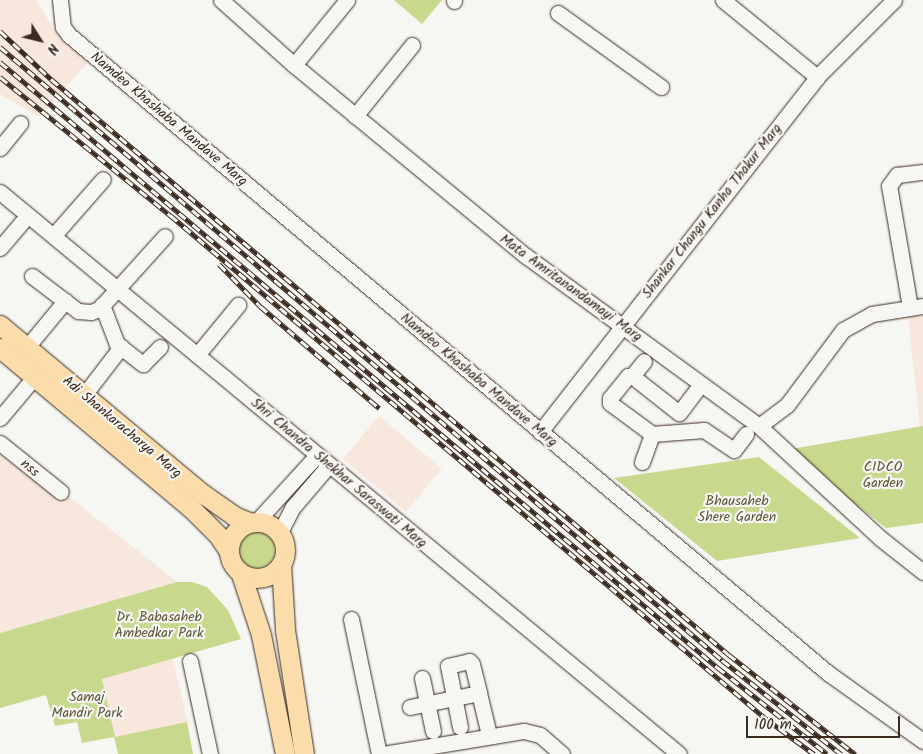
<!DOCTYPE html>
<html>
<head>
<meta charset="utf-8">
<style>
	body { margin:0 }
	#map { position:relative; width:923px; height:754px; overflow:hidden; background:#f6f6f2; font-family:Kalam,sans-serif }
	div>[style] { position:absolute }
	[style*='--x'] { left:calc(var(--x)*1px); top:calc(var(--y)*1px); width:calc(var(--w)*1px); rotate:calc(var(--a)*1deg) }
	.built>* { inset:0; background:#f7e7dd; transform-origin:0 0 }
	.green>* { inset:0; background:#c8d88c }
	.round { border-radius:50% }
	.roads { filter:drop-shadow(0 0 1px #3b2a1e) drop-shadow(0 0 1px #3b2a1e) }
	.minor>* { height:15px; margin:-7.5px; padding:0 7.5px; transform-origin:7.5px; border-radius:7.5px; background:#f6f6f2 }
	.major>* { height:19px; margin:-9.5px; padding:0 9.5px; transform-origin:9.5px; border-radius:9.5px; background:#faddab }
	.major>.ring { margin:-9.5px; padding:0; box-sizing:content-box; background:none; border:19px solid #faddab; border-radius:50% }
	.rail>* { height:5px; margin-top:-2.5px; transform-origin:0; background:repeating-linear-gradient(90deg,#f6f6f2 0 9px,#3b2a1e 0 18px); box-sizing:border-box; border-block:1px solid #3b2a1e }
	span { translate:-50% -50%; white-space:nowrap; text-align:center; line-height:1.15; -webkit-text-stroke:4.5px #f6f6f2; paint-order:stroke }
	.street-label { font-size:14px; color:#3b2a1e }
	.park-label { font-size:14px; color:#5e563a }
	.north { position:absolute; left:15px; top:15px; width:50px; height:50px; -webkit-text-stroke:4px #f6f6f2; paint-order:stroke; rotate:126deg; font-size:14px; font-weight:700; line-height:20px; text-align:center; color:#3b2a1e }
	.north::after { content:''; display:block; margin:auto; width:18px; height:22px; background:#3b2a1e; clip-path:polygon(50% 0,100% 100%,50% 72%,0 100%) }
	.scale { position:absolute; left:746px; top:716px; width:154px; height:22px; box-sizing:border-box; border:2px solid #3b2a1e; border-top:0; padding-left:6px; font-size:15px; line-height:18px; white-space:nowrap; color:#3b2a1e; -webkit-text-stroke:4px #f6f6f2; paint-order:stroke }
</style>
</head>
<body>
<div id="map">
	<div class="built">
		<i style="clip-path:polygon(0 0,36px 0,53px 28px,90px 60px,39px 117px,0 94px)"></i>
		<i style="clip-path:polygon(923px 313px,923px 426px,920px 427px,908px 315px)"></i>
		<i style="left:379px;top:416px;width:82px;height:56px;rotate:40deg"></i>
		<i style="clip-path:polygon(0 442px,177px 582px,0 633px)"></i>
		<i style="left:173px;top:659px;width:65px;height:75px;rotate:77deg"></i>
	</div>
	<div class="green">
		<i style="clip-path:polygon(394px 0,442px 0,422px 24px)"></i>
		<i style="clip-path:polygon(923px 426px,923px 523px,886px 528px,786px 450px)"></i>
		<i style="clip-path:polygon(759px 457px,860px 538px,717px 561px,614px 478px)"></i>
		<i class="round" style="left:239px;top:532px;width:36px;height:36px"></i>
		<i style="clip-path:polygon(177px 582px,192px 582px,207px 587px,228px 610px,241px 639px,102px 679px,115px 737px,187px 722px,193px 754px,118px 754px,114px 737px,82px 743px,77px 722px,55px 726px,46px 695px,0 708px,0 633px)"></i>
	</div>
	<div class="roads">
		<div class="minor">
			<i style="--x:60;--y:0;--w:27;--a:84"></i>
			<i style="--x:63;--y:27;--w:10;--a:53"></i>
			<i style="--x:69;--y:35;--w:992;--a:40.05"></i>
			<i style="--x:828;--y:673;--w:117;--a:35.6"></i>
			<i style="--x:221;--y:0;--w:98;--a:41.7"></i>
			<i style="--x:294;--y:65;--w:301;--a:39.5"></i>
			<i style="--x:526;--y:256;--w:288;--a:36.1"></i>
			<i style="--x:759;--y:426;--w:165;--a:42.8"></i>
			<i style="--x:880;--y:538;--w:55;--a:38.3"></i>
			<i style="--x:723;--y:0;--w:122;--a:39.3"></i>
			<i style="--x:454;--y:1;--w:1;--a:-90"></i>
			<i style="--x:558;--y:13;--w:127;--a:35.7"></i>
			<i style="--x:294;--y:65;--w:84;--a:-50.8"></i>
			<i style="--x:355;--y:116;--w:91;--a:-51.2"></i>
			<i style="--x:0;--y:148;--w:32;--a:-51"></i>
			<i style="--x:0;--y:192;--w:881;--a:39.61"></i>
			<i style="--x:54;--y:235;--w:74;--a:-48.8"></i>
			<i style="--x:0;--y:248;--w:43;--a:-49.7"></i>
			<i style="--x:32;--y:276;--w:58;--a:37.3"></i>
			<i style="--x:78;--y:311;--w:13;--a:4"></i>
			<i style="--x:91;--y:312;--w:9;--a:-21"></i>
			<i style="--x:99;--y:309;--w:98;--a:-47.9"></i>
			<i style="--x:102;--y:305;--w:42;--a:69"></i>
			<i style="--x:117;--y:344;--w:33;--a:38"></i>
			<i style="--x:143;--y:364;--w:24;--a:-45"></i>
			<i style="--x:910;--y:307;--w:123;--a:-99.8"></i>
			<i style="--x:889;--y:186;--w:14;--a:-54"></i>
			<i style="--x:897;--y:175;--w:26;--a:-7"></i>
			<i style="--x:27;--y:347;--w:60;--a:-50.4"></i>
			<i style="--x:197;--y:355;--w:65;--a:-50.6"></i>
			<i style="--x:632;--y:376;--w:19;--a:-51"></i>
			<i style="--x:701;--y:384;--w:36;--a:127"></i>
			<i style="--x:679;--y:413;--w:60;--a:-141.8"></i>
			<i style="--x:632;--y:376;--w:4;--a:180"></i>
			<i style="--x:628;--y:376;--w:28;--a:129"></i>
			<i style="--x:610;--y:398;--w:5;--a:90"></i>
			<i style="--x:610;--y:403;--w:52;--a:36.4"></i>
			<i style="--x:652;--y:434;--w:52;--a:-4.4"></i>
			<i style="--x:704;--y:430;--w:36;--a:34"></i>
			<i style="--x:734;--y:450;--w:20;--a:-53"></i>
			<i style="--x:84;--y:395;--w:61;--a:-52.4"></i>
			<i style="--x:0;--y:418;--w:65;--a:-50"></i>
			<i style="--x:759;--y:426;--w:35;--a:-37"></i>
			<i style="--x:787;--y:405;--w:94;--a:-53.3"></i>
			<i style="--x:843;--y:330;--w:33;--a:-29"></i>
			<i style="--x:872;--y:314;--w:52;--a:-8.9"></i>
			<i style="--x:540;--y:432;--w:450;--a:-52"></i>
			<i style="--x:817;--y:77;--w:109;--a:-45"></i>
			<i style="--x:0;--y:443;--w:78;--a:38.8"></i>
			<i style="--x:642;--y:462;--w:30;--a:-70"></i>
			<i style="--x:257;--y:521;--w:89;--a:-47.7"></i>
			<i style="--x:280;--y:532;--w:28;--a:-63"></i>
			<i style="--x:293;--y:507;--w:55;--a:-49.4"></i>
			<i style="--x:351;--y:619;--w:138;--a:78.3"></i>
			<i style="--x:190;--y:661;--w:95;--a:77.9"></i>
			<i style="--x:422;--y:678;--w:54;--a:78.3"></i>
			<i style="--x:410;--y:707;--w:70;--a:-11.5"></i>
			<i style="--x:479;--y:693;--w:43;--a:76.6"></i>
			<i style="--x:460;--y:727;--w:62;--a:-101.1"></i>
			<i style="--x:448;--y:666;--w:22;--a:-13"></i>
			<i style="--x:469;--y:661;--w:4;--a:45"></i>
			<i style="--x:472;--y:664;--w:30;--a:76"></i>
			<i style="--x:383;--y:754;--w:143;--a:-9.3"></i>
			<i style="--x:524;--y:731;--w:16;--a:14"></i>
			<i style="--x:540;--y:735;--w:29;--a:41"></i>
		</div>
		<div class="major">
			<i style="--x:0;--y:325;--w:264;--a:39.8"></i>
			<i style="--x:203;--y:494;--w:38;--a:35"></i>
			<i style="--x:234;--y:516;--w:16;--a:22"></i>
			<i style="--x:0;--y:348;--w:249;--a:40"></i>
			<i style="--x:191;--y:508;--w:38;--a:45"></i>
			<i style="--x:218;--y:535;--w:18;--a:56"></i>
			<i class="ring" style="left:229px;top:522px;width:37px;height:37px"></i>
			<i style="--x:281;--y:564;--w:66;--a:86.5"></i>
			<i style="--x:285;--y:630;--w:125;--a:81.3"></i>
			<i style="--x:241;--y:574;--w:64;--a:71.8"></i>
			<i style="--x:261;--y:635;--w:121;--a:78.6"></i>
		</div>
	</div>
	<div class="rail">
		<i style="--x:0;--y:31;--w:70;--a:43.3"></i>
		<i style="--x:51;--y:79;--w:888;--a:40.34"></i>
		<i style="--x:728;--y:654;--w:162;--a:38.2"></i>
		<i style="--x:0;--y:47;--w:947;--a:40.33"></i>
		<i style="--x:722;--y:660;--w:152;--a:38.3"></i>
		<i style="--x:0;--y:62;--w:938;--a:40.16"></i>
		<i style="--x:717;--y:667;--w:140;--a:38.3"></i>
		<i style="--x:0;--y:77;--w:219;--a:39.1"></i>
		<i style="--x:170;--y:215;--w:779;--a:40.21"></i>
		<i style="--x:765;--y:718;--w:61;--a:36.3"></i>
		<i style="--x:219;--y:264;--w:59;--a:45.7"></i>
		<i style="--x:260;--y:306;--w:157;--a:40.6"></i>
	</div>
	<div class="street-label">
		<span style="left:169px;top:119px;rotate:40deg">Namdeo Khashaba Mandave Marg</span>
		<span style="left:712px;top:211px;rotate:-52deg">Shankar Changu Kanha Thakur Marg</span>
		<span style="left:571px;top:288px;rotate:36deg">Mata Amritanandamayi Marg</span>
		<span style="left:479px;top:380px;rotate:40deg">Namdeo Khashaba Mandave Marg</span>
		<span style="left:122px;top:427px;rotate:40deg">Adi Shankaracharya Marg</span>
		<span style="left:30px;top:468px;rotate:40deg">nss</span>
		<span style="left:339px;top:473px;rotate:40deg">Shri Chandra Shekhar Saraswati Marg</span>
	</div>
	<div class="park-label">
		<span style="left:883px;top:475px">CIDCO<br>Garden</span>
		<span style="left:737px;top:509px">Bhausaheb<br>Shere Garden</span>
		<span style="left:159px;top:625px">Dr. Babasaheb<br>Ambedkar Park</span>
		<span style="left:87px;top:705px">Samaj<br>Mandir Park</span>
	</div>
	<div class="north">N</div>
	<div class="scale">100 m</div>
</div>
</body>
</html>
